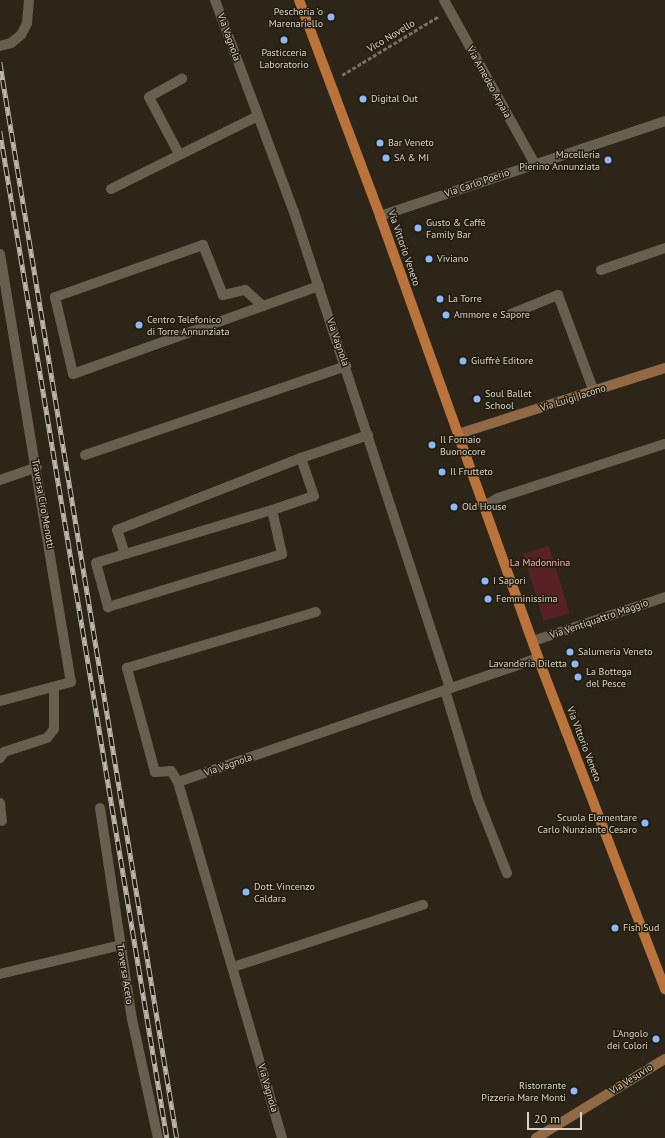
<!DOCTYPE html>
<html>
<head>
<meta charset="utf-8">
<style>
	body { margin:0 }
	#map { position:relative; width:665px; height:1138px; overflow:hidden; background:#2d2618; font-family:"PT Sans",sans-serif }
	div>[style] { position:absolute }
	[style*='--x'] { left:calc(var(--x)*1px); top:calc(var(--y)*1px); width:calc(var(--w)*1px); rotate:calc(var(--a)*1deg) }
	.green>* { inset:0; background:#582126; transform-origin:0 0 }
	.path>* { height:2.5px; margin-top:-1.25px; transform-origin:0; background:repeating-linear-gradient(90deg,#777165 0 4px,transparent 0 6px) }
	.lane>* { height:10px; margin:-5px; padding:0 5px; transform-origin:5px; border-radius:5px; background:#675f4f }
	.street>* { height:10px; margin:-5px; padding:0 5px; transform-origin:5px; border-radius:5px; background:#675f4f }
	.secondary>* { height:10px; margin:-5px; padding:0 5px; transform-origin:5px; border-radius:5px; background:#916945 }
	.primary>* { height:10px; margin:-5px; padding:0 5px; transform-origin:5px; border-radius:5px; background:#bb733c }
	.rail>* { height:4.5px; margin-top:-2.25px; transform-origin:0; background:repeating-linear-gradient(90deg,#231d0e 0 9px,#bcb8ae 0 18px); box-sizing:border-box; border-block:1px solid #bcb8ae }
	.dots>* { width:11px; height:11px; translate:-50% -50%; box-sizing:border-box; border:2px solid #231d0e; border-radius:50% }
	span { translate:-50% -50%; white-space:nowrap; text-align:center; line-height:1.15; -webkit-text-stroke:3px #231d0e; paint-order:stroke }
	.poi-label { font-size:10px; color:#d7d3ca }
	.right { translate:-100% -50%; text-align:right }
	.left { translate:0 -50%; text-align:left }
	.street-label { font-size:10px; color:#d7d3ca }
	.park-label { font-size:10px; color:#f9b3b6 }
	.scale { position:absolute; left:527px; top:1112px; width:55px; height:18px; box-sizing:border-box; border:2px solid #d7d3ca; border-top:0; padding-left:5px; font-size:12px; line-height:14px; white-space:nowrap; color:#d7d3ca; -webkit-text-stroke:3px #231d0e; paint-order:stroke }
</style>
</head>
<body>
<div id="map">
	<div class="green">
		<i style="left:549px;top:546px;width:70px;height:27px;rotate:73deg"></i>
	</div>
	<div class="path">
		<i style="--x:342;--y:75;--w:114;--a:-31.3"></i>
	</div>
	<div class="lane">
		<i style="--x:179;--y:154;--w:64;--a:-117.8"></i>
		<i style="--x:149;--y:97;--w:38;--a:-29"></i>
		<i style="--x:263;--y:306;--w:24;--a:-138"></i>
		<i style="--x:245;--y:290;--w:23;--a:167"></i>
		<i style="--x:223;--y:295;--w:54;--a:-111.8"></i>
		<i style="--x:203;--y:245;--w:157;--a:160.6"></i>
		<i style="--x:55;--y:297;--w:79;--a:76.8"></i>
		<i style="--x:73;--y:374;--w:261;--a:-19.7"></i>
		<i style="--x:511;--y:314;--w:51;--a:-22"></i>
		<i style="--x:558;--y:295;--w:103;--a:69.6"></i>
		<i style="--x:0;--y:480;--w:39;--a:-19"></i>
		<i style="--x:272;--y:510;--w:153;--a:163.3"></i>
		<i style="--x:125;--y:554;--w:25;--a:-108"></i>
		<i style="--x:117;--y:530;--w:198;--a:-21.4"></i>
		<i style="--x:301;--y:458;--w:71;--a:-18.9"></i>
		<i style="--x:125;--y:554;--w:30;--a:163"></i>
		<i style="--x:96;--y:563;--w:46;--a:74.7"></i>
		<i style="--x:108;--y:607;--w:182;--a:-16.9"></i>
		<i style="--x:282;--y:554;--w:45;--a:-102.8"></i>
		<i style="--x:272;--y:510;--w:44;--a:-18.4"></i>
		<i style="--x:314;--y:496;--w:40;--a:-108.9"></i>
		<i style="--x:0;--y:758;--w:7;--a:-56"></i>
		<i style="--x:4;--y:752;--w:45;--a:-18"></i>
		<i style="--x:47;--y:738;--w:11;--a:-52"></i>
		<i style="--x:54;--y:729;--w:42;--a:-90"></i>
		<i style="--x:178;--y:782;--w:13;--a:-122"></i>
		<i style="--x:171;--y:771;--w:16;--a:176"></i>
		<i style="--x:155;--y:772;--w:108;--a:-105.1"></i>
		<i style="--x:127;--y:668;--w:197;--a:-16.5"></i>
		<i style="--x:0;--y:803;--w:18;--a:84"></i>
		<i style="--x:0;--y:974;--w:124;--a:-13.5"></i>
	</div>
	<div class="street">
		<i style="--x:215;--y:0;--w:226;--a:69.6"></i>
		<i style="--x:294;--y:212;--w:501;--a:71.85"></i>
		<i style="--x:444;--y:0;--w:188;--a:61"></i>
		<i style="--x:0;--y:46;--w:11;--a:-15"></i>
		<i style="--x:11;--y:43;--w:13;--a:-39"></i>
		<i style="--x:21;--y:35;--w:13;--a:-63"></i>
		<i style="--x:27;--y:23;--w:23;--a:-85"></i>
		<i style="--x:111;--y:189;--w:164;--a:-26.4"></i>
		<i style="--x:380;--y:216;--w:300;--a:-18.4"></i>
		<i style="--x:0;--y:254;--w:434;--a:80.6"></i>
		<i style="--x:71;--y:682;--w:73;--a:165"></i>
		<i style="--x:601;--y:270;--w:68;--a:-19"></i>
		<i style="--x:85;--y:455;--w:276;--a:-18.8"></i>
		<i style="--x:484;--y:506;--w:16;--a:-30"></i>
		<i style="--x:498;--y:498;--w:175;--a:-18"></i>
		<i style="--x:533;--y:641;--w:139;--a:-18.4"></i>
		<i style="--x:445;--y:690;--w:112;--a:73.3"></i>
		<i style="--x:477;--y:797;--w:82;--a:68.5"></i>
		<i style="--x:100;--y:808;--w:213;--a:81.4"></i>
		<i style="--x:132;--y:1019;--w:122;--a:77.7"></i>
		<i style="--x:233;--y:967;--w:200;--a:-18.1"></i>
		<i style="--x:282;--y:1138;--w:371;--a:-106.3"></i>
		<i style="--x:178;--y:782;--w:381;--a:-19"></i>
	</div>
	<div class="secondary">
		<i style="--x:458;--y:434;--w:217;--a:-17.7"></i>
		<i style="--x:536;--y:1138;--w:151;--a:-31.5"></i>
	</div>
	<div class="primary">
		<i style="--x:299;--y:0;--w:231;--a:69.4"></i>
		<i style="--x:380;--y:216;--w:469;--a:70.3"></i>
		<i style="--x:538;--y:658;--w:355;--a:69"></i>
	</div>
	<div class="rail">
		<i style="--x:0;--y:62;--w:1090;--a:80.66"></i>
		<i style="--x:0;--y:131;--w:1021;--a:80.58"></i>
	</div>
	<div class="dots">
		<i style="left:331px;top:17px;background:#8cb9fc"></i>
		<i style="left:284px;top:40px;background:#8cb9fc"></i>
		<i style="left:363px;top:99px;background:#8cb9fc"></i>
		<i style="left:380px;top:143px;background:#8cb9fc"></i>
		<i style="left:386px;top:158px;background:#8cb9fc"></i>
		<i style="left:608px;top:160px;background:#8cb9fc"></i>
		<i style="left:418px;top:228px;background:#8cb9fc"></i>
		<i style="left:429px;top:259px;background:#8cb9fc"></i>
		<i style="left:440px;top:299px;background:#8cb9fc"></i>
		<i style="left:446px;top:315px;background:#8cb9fc"></i>
		<i style="left:139px;top:325px;background:#8cb9fc"></i>
		<i style="left:463px;top:361px;background:#8cb9fc"></i>
		<i style="left:477px;top:399px;background:#8cb9fc"></i>
		<i style="left:432px;top:445px;background:#8cb9fc"></i>
		<i style="left:442px;top:472px;background:#8cb9fc"></i>
		<i style="left:454px;top:507px;background:#8cb9fc"></i>
		<i style="left:485px;top:581px;background:#8cb9fc"></i>
		<i style="left:488px;top:599px;background:#8cb9fc"></i>
		<i style="left:570px;top:652px;background:#8cb9fc"></i>
		<i style="left:575px;top:664px;background:#8cb9fc"></i>
		<i style="left:578px;top:677px;background:#8cb9fc"></i>
		<i style="left:645px;top:823px;background:#8cb9fc"></i>
		<i style="left:246px;top:892px;background:#8cb9fc"></i>
		<i style="left:615px;top:928px;background:#8cb9fc"></i>
		<i style="left:656px;top:1039px;background:#8cb9fc"></i>
		<i style="left:574px;top:1091px;background:#8cb9fc"></i>
	</div>
	<div class="poi-label">
		<span class="right" style="left:323px;top:17px">Pescheria 'o<br>Marenariello</span>
		<span style="left:284px;top:58px">Pasticceria<br>Laboratorio</span>
		<span class="left" style="left:371px;top:99px">Digital Out</span>
		<span class="left" style="left:388px;top:143px">Bar Veneto</span>
		<span class="right" style="left:600px;top:160px">Macelleria<br>Pierino Annunziata</span>
		<span class="left" style="left:394px;top:158px">SA &amp; MI</span>
		<span class="left" style="left:426px;top:228px">Gusto &amp; Caffè<br>Family Bar</span>
		<span class="left" style="left:437px;top:259px">Viviano</span>
		<span class="left" style="left:448px;top:299px">La Torre</span>
		<span class="left" style="left:454px;top:315px">Ammore e Sapore</span>
		<span class="left" style="left:147px;top:325px">Centro Telefonico<br>di Torre Annunziata</span>
		<span class="left" style="left:471px;top:361px">Giuffrè Editore</span>
		<span class="left" style="left:485px;top:399px">Soul Ballet<br>School</span>
		<span class="left" style="left:440px;top:445px">Il Fornaio<br>Buonocore</span>
		<span class="left" style="left:450px;top:472px">Il Frutteto</span>
		<span class="left" style="left:462px;top:507px">Old House</span>
		<span class="left" style="left:493px;top:581px">I Sapori</span>
		<span class="left" style="left:496px;top:599px">Femminissima</span>
		<span class="left" style="left:578px;top:652px">Salumeria Veneto</span>
		<span class="right" style="left:567px;top:664px">Lavanderia Diletta</span>
		<span class="left" style="left:586px;top:677px">La Bottega<br>del Pesce</span>
		<span class="right" style="left:637px;top:823px">Scuola Elementare<br>Carlo Nunziante Cesaro</span>
		<span class="left" style="left:254px;top:892px">Dott. Vincenzo<br>Caldara</span>
		<span class="left" style="left:623px;top:928px">Fish Sud</span>
		<span class="right" style="left:648px;top:1039px">L'Angolo<br>dei Colori</span>
		<span class="right" style="left:566px;top:1091px">Ristorrante<br>Pizzeria Mare Monti</span>
	</div>
	<div class="street-label">
		<span style="left:391px;top:36px;rotate:-31deg">Vico Novello</span>
		<span style="left:229px;top:37px;rotate:70deg">Via Vagnola</span>
		<span style="left:489px;top:82px;rotate:61deg">Via Amedeo Arpaia</span>
		<span style="left:477px;top:183px;rotate:-19deg">Via Carlo Poerio</span>
		<span style="left:404px;top:248px;rotate:71deg">Via Vittorio Veneto</span>
		<span style="left:338px;top:342px;rotate:71deg">Via Vagnola</span>
		<span style="left:573px;top:398px;rotate:-18deg">Via Luigi Iacono</span>
		<span style="left:43px;top:504px;rotate:80deg">Traversa Ciro Menotti</span>
		<span style="left:599px;top:619px;rotate:-19deg">Via Ventiquattro Maggio</span>
		<span style="left:584px;top:744px;rotate:69deg">Via Vittorio Veneto</span>
		<span style="left:228px;top:765px;rotate:-19deg">Via Vagnola</span>
		<span style="left:125px;top:974px;rotate:81deg">Traversa Aceto</span>
		<span style="left:631px;top:1079px;rotate:-32deg">Via Vesuvio</span>
		<span style="left:268px;top:1088px;rotate:74deg">Via Vagnola</span>
	</div>
	<div class="park-label">
		<span style="left:540px;top:563px">La Madonnina</span>
	</div>
	<div class="scale">20 m</div>
</div>
</body>
</html>
